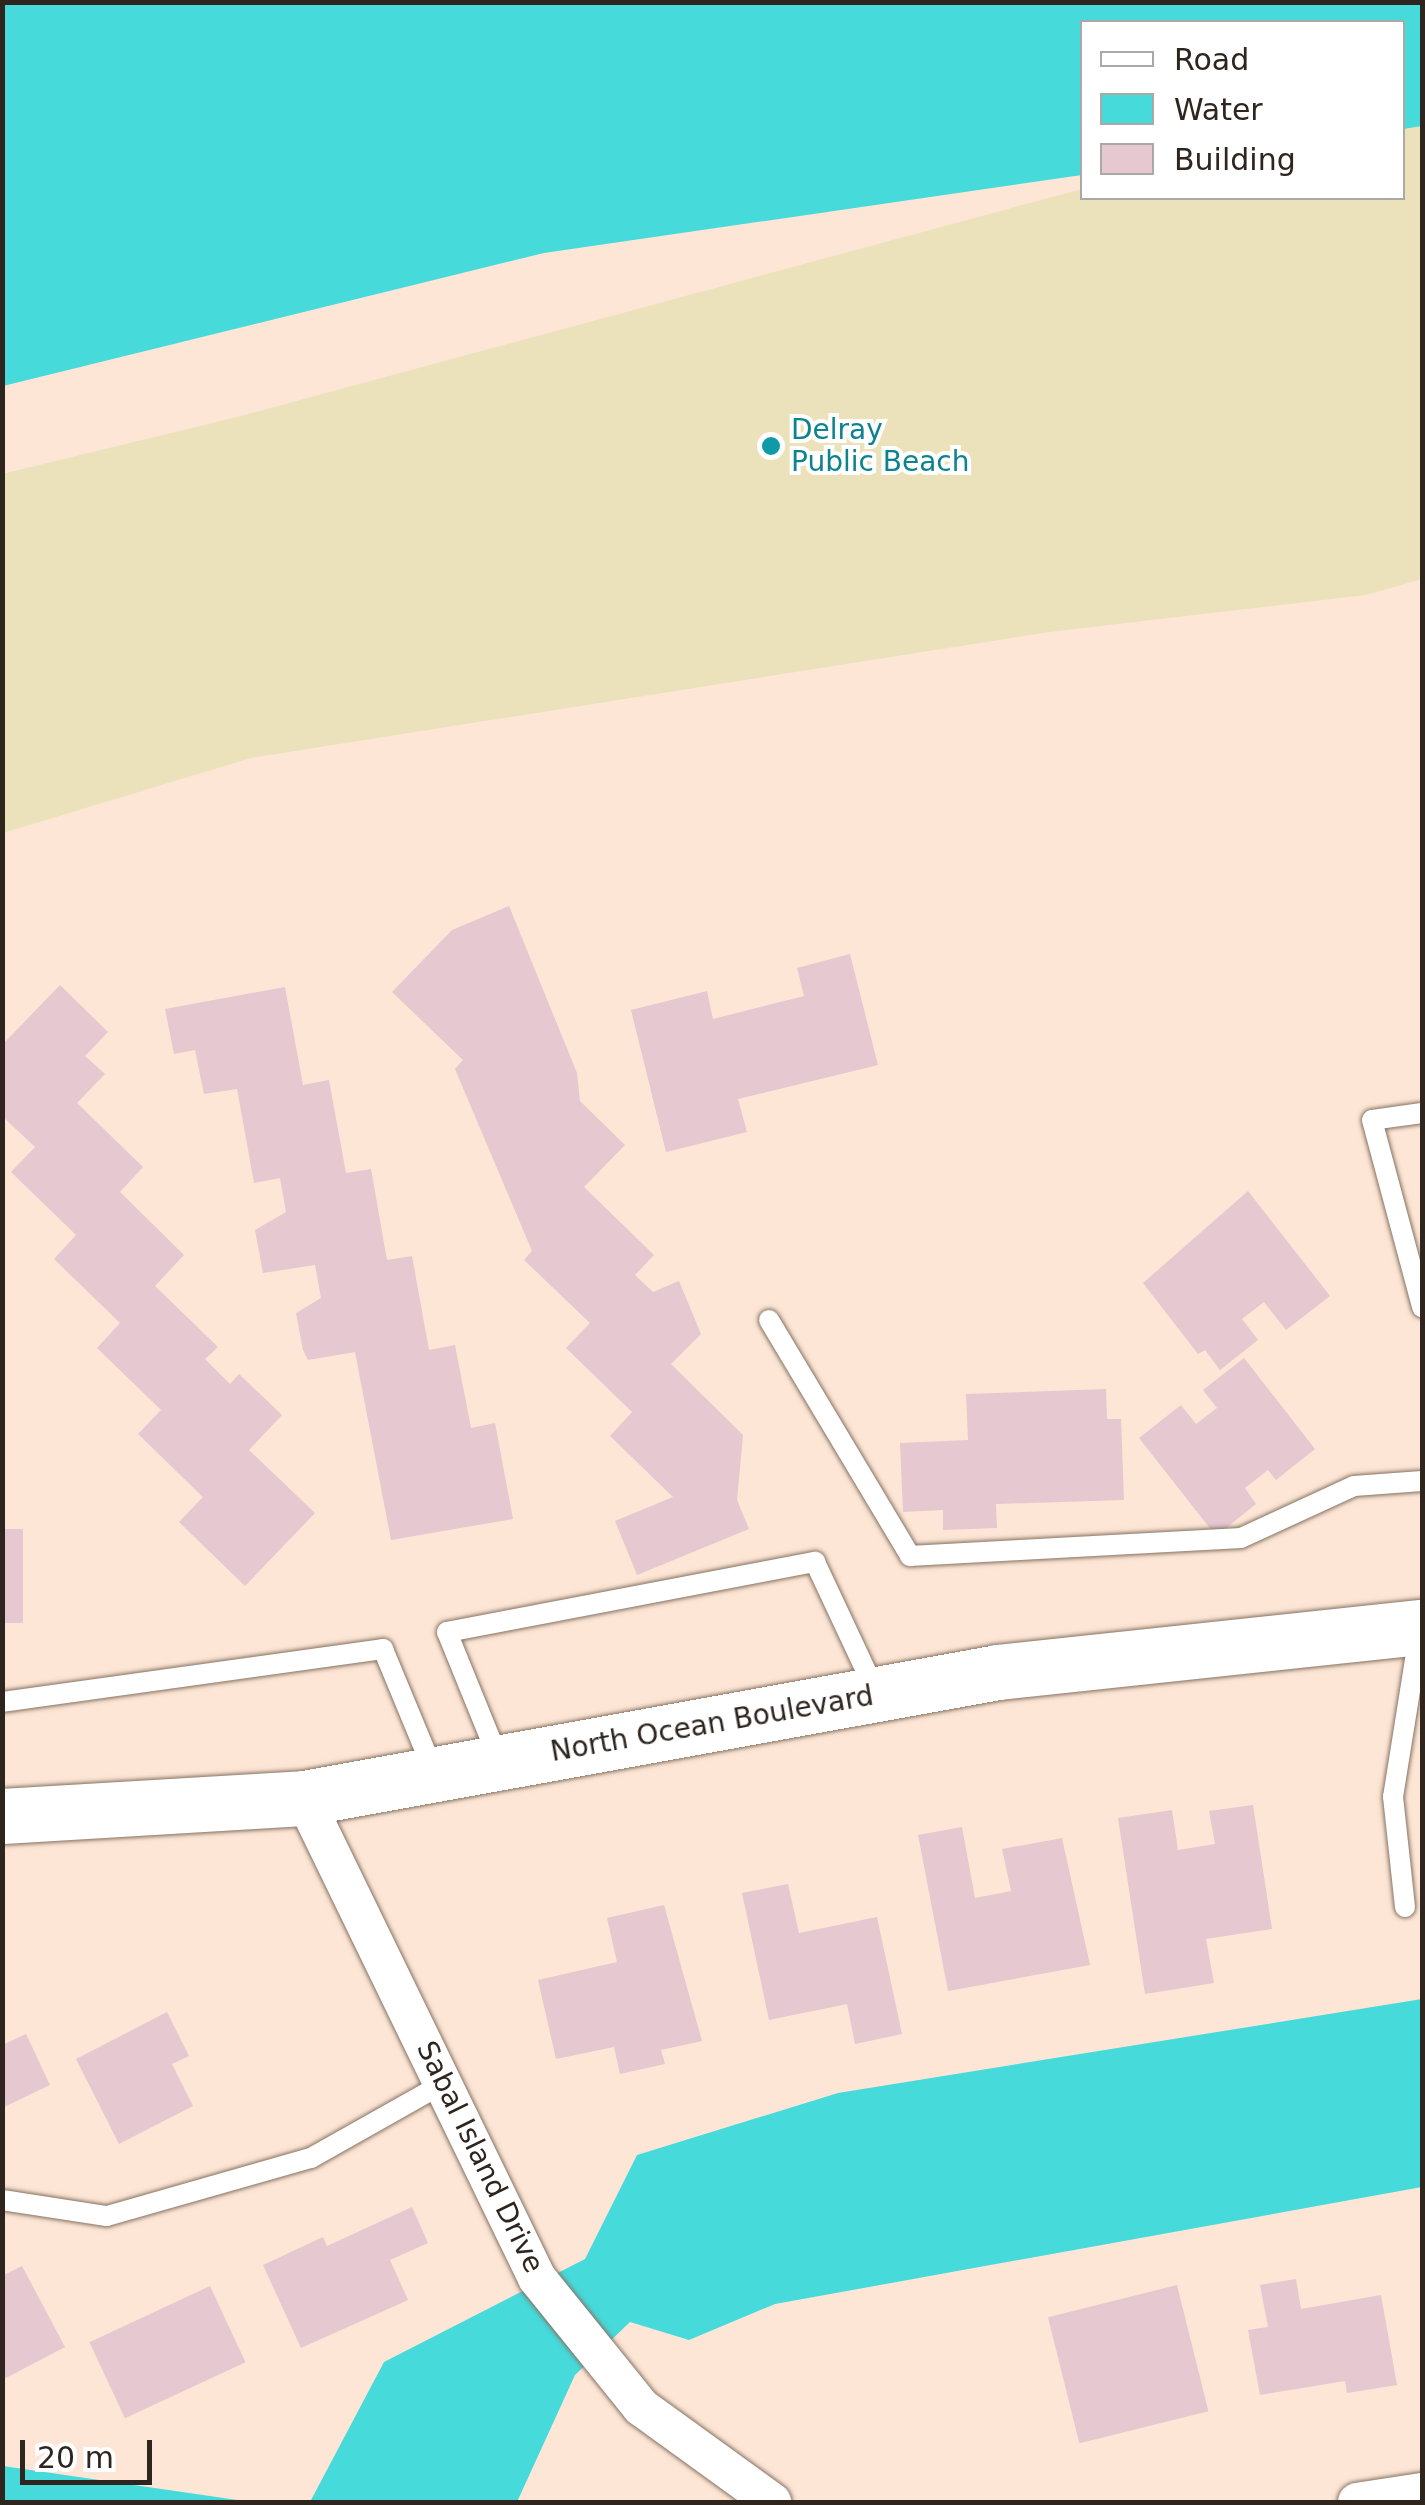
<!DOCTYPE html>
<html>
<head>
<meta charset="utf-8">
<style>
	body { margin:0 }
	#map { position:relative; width:1425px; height:2505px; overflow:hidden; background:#fde6d5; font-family:"DejaVu Sans",sans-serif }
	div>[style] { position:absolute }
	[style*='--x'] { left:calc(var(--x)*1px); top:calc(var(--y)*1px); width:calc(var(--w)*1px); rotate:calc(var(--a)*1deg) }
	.sand>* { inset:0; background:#ebe2bc }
	.water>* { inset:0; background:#46dadb }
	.building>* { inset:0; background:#e5c8d0; transform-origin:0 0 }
	.roads { filter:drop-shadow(0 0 2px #867263) drop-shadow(0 0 2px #867263) }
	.service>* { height:20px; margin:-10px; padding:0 10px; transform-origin:10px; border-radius:10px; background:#fff }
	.minor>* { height:38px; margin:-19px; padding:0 19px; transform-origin:19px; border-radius:19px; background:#fff }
	.secondary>* { height:55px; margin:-27.5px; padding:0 27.5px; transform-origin:27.5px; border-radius:27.5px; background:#fff }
	.dots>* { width:28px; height:28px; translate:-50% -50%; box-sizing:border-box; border:5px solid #fff; border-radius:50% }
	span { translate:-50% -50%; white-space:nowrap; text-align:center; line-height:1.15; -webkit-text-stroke:8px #fff; paint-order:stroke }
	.culture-label { font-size:28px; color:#0d838f }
	.left { translate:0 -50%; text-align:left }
	.street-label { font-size:28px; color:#2e251f }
	.frame { position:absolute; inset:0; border:5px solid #2e251f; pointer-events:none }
	.legend { position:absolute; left:1080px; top:20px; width:325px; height:180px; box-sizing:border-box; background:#fff; border:2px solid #aba8a5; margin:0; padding:12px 18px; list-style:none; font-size:30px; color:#2e251f }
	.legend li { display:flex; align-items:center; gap:20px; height:50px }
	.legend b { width:50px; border:2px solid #aba8a5 }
	.scale { position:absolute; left:20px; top:2440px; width:132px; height:45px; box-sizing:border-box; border:5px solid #2e251f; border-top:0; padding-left:12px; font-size:30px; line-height:35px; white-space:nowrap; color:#2e251f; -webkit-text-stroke:8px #fff; paint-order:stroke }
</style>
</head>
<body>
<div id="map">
	<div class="sand">
		<i style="clip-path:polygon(1422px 97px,1422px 579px,1366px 595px,1049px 632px,251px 758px,3px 833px,2px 474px,237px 417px,1082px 189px,1082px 198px,1402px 198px,1403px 102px)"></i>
	</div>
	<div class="water">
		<i style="clip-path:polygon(2px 3px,1422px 3px,1422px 126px,1403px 129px,1402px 22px,1082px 22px,1082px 175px,544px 253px,3px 386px)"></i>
		<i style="clip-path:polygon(1422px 1999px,1422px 2187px,775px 2304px,689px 2340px,630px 2322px,575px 2375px,517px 2502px,310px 2502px,384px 2362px,585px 2259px,637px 2155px,838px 2093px)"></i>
		<i style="clip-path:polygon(3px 2466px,251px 2502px,3px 2502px)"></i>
	</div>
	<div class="building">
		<i style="clip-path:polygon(509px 906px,577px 1073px,580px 1101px,625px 1145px,584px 1187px,654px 1255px,635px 1275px,653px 1292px,679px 1281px,701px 1334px,671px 1364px,743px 1435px,737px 1500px,749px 1529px,637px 1575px,615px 1521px,673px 1497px,610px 1436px,632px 1412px,566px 1348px,590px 1323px,524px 1260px,532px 1251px,455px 1069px,463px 1060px,392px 992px,452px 930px)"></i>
		<i style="clip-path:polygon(850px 954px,878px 1065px,738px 1099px,747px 1132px,666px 1152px,631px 1010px,707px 991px,713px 1019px,804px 996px,797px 968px)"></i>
		<i style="clip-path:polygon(60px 985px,108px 1032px,85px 1056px,105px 1074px,77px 1103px,143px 1167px,120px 1192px,184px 1255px,155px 1286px,218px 1347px,205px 1359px,230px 1384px,239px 1374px,282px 1415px,249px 1450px,315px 1513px,245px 1586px,179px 1522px,203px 1497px,138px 1434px,161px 1410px,97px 1348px,120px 1323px,54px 1259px,76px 1235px,11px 1172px,35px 1147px,2px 1116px,2px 1045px)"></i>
		<i style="clip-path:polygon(285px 987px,303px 1085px,329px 1080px,346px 1173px,371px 1169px,387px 1260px,412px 1256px,429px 1350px,455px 1345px,471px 1428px,495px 1423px,513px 1519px,391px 1540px,355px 1352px,308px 1360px,303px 1350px,296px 1313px,321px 1298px,315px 1265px,263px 1273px,255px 1230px,286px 1212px,280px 1178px,254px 1183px,237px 1089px,204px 1094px,195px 1050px,174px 1054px,165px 1009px)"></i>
		<i style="clip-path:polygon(1248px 1191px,1330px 1296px,1286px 1330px,1264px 1302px,1242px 1319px,1258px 1340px,1220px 1370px,1205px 1350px,1198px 1354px,1143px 1283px)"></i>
		<i style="clip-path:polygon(1244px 1358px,1315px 1449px,1276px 1480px,1268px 1470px,1245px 1488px,1256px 1504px,1216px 1536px,1139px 1438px,1181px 1405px,1196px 1424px,1217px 1408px,1203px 1390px)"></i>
		<i style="clip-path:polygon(1106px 1389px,1107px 1419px,1121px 1419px,1124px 1500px,996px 1504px,997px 1528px,943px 1530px,943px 1510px,903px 1512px,900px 1443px,968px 1440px,966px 1394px)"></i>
		<i style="left:2px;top:1529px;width:21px;height:94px"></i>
		<i style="clip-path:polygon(1253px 1805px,1272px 1929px,1206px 1939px,1214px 1983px,1145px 1994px,1118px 1818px,1172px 1810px,1178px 1850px,1215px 1844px,1209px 1811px)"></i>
		<i style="clip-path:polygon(962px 1827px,975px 1898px,1011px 1891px,1002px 1849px,1062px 1838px,1090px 1965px,948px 1991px,918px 1835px)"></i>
		<i style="clip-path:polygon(788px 1884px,799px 1933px,877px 1917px,902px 2034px,855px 2044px,847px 2004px,769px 2020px,742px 1893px)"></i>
		<i style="clip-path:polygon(664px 1905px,702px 2041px,661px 2050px,665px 2064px,620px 2074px,614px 2047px,556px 2059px,538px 1980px,617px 1962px,607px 1918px)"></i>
		<i style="clip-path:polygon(167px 2012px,189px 2056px,172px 2064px,193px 2106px,119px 2144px,76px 2059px)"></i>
		<i style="clip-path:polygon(26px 2034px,50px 2085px,2px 2108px,2px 2045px)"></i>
		<i style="clip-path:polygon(412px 2207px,428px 2243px,390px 2260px,408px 2300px,301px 2348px,263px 2265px,323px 2237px,327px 2246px)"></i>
		<i style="clip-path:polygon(22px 2266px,65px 2347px,2px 2380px,2px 2276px)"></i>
		<i style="clip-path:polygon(1296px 2279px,1301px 2309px,1381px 2295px,1397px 2385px,1347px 2393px,1345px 2381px,1260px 2395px,1248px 2330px,1268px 2327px,1260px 2285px)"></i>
		<i style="left:1177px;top:2285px;width:130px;height:133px;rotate:76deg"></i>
		<i style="left:210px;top:2286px;width:84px;height:133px;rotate:65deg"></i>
	</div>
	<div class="roads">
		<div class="service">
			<i style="--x:1422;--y:1113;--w:50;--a:172"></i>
			<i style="--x:1372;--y:1120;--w:194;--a:75"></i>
			<i style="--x:769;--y:1320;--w:275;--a:59.1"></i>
			<i style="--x:910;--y:1556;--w:331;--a:-3.1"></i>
			<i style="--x:1241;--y:1538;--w:124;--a:-24.7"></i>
			<i style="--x:1354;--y:1486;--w:68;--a:-4.2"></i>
			<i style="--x:2;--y:1702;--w:385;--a:-7.9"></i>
			<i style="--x:383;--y:1649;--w:133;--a:67.5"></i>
			<i style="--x:499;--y:1760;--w:138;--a:-112.1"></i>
			<i style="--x:447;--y:1632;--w:375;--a:-10.8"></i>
			<i style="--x:815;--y:1562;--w:144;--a:64.9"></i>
			<i style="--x:1405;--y:1907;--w:111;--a:-96.2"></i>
			<i style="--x:1393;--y:1797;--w:171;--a:-80.9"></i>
			<i style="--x:2;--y:2200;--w:106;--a:8.7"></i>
			<i style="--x:107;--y:2216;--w:212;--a:-15.9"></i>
			<i style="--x:311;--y:2158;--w:153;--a:-29.4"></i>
		</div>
		<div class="minor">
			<i style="--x:304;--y:1798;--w:534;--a:64.11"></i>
			<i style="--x:537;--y:2278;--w:166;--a:51.1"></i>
			<i style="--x:641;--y:2407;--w:162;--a:35.9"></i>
			<i style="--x:1357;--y:2502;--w:66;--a:-8.7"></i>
		</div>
		<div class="secondary">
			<i style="--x:2;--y:1816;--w:303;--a:-3.4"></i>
			<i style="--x:304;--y:1798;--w:705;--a:-10.29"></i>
			<i style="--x:998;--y:1672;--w:426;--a:-6.1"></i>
		</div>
	</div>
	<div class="dots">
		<i style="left:771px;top:446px;background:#0f9aa8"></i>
	</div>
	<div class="culture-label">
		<span class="left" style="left:791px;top:446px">Delray<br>Public Beach</span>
	</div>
	<div class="street-label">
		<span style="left:712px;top:1724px;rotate:-10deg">North Ocean Boulevard</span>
		<span style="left:480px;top:2157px;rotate:64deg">Sabal Island Drive</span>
	</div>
	<div class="frame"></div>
	<ul class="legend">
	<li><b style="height:12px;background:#fff"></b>Road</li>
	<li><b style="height:28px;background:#46dadb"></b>Water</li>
	<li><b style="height:28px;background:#e5c8d0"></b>Building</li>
	</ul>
	<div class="scale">20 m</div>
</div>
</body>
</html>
